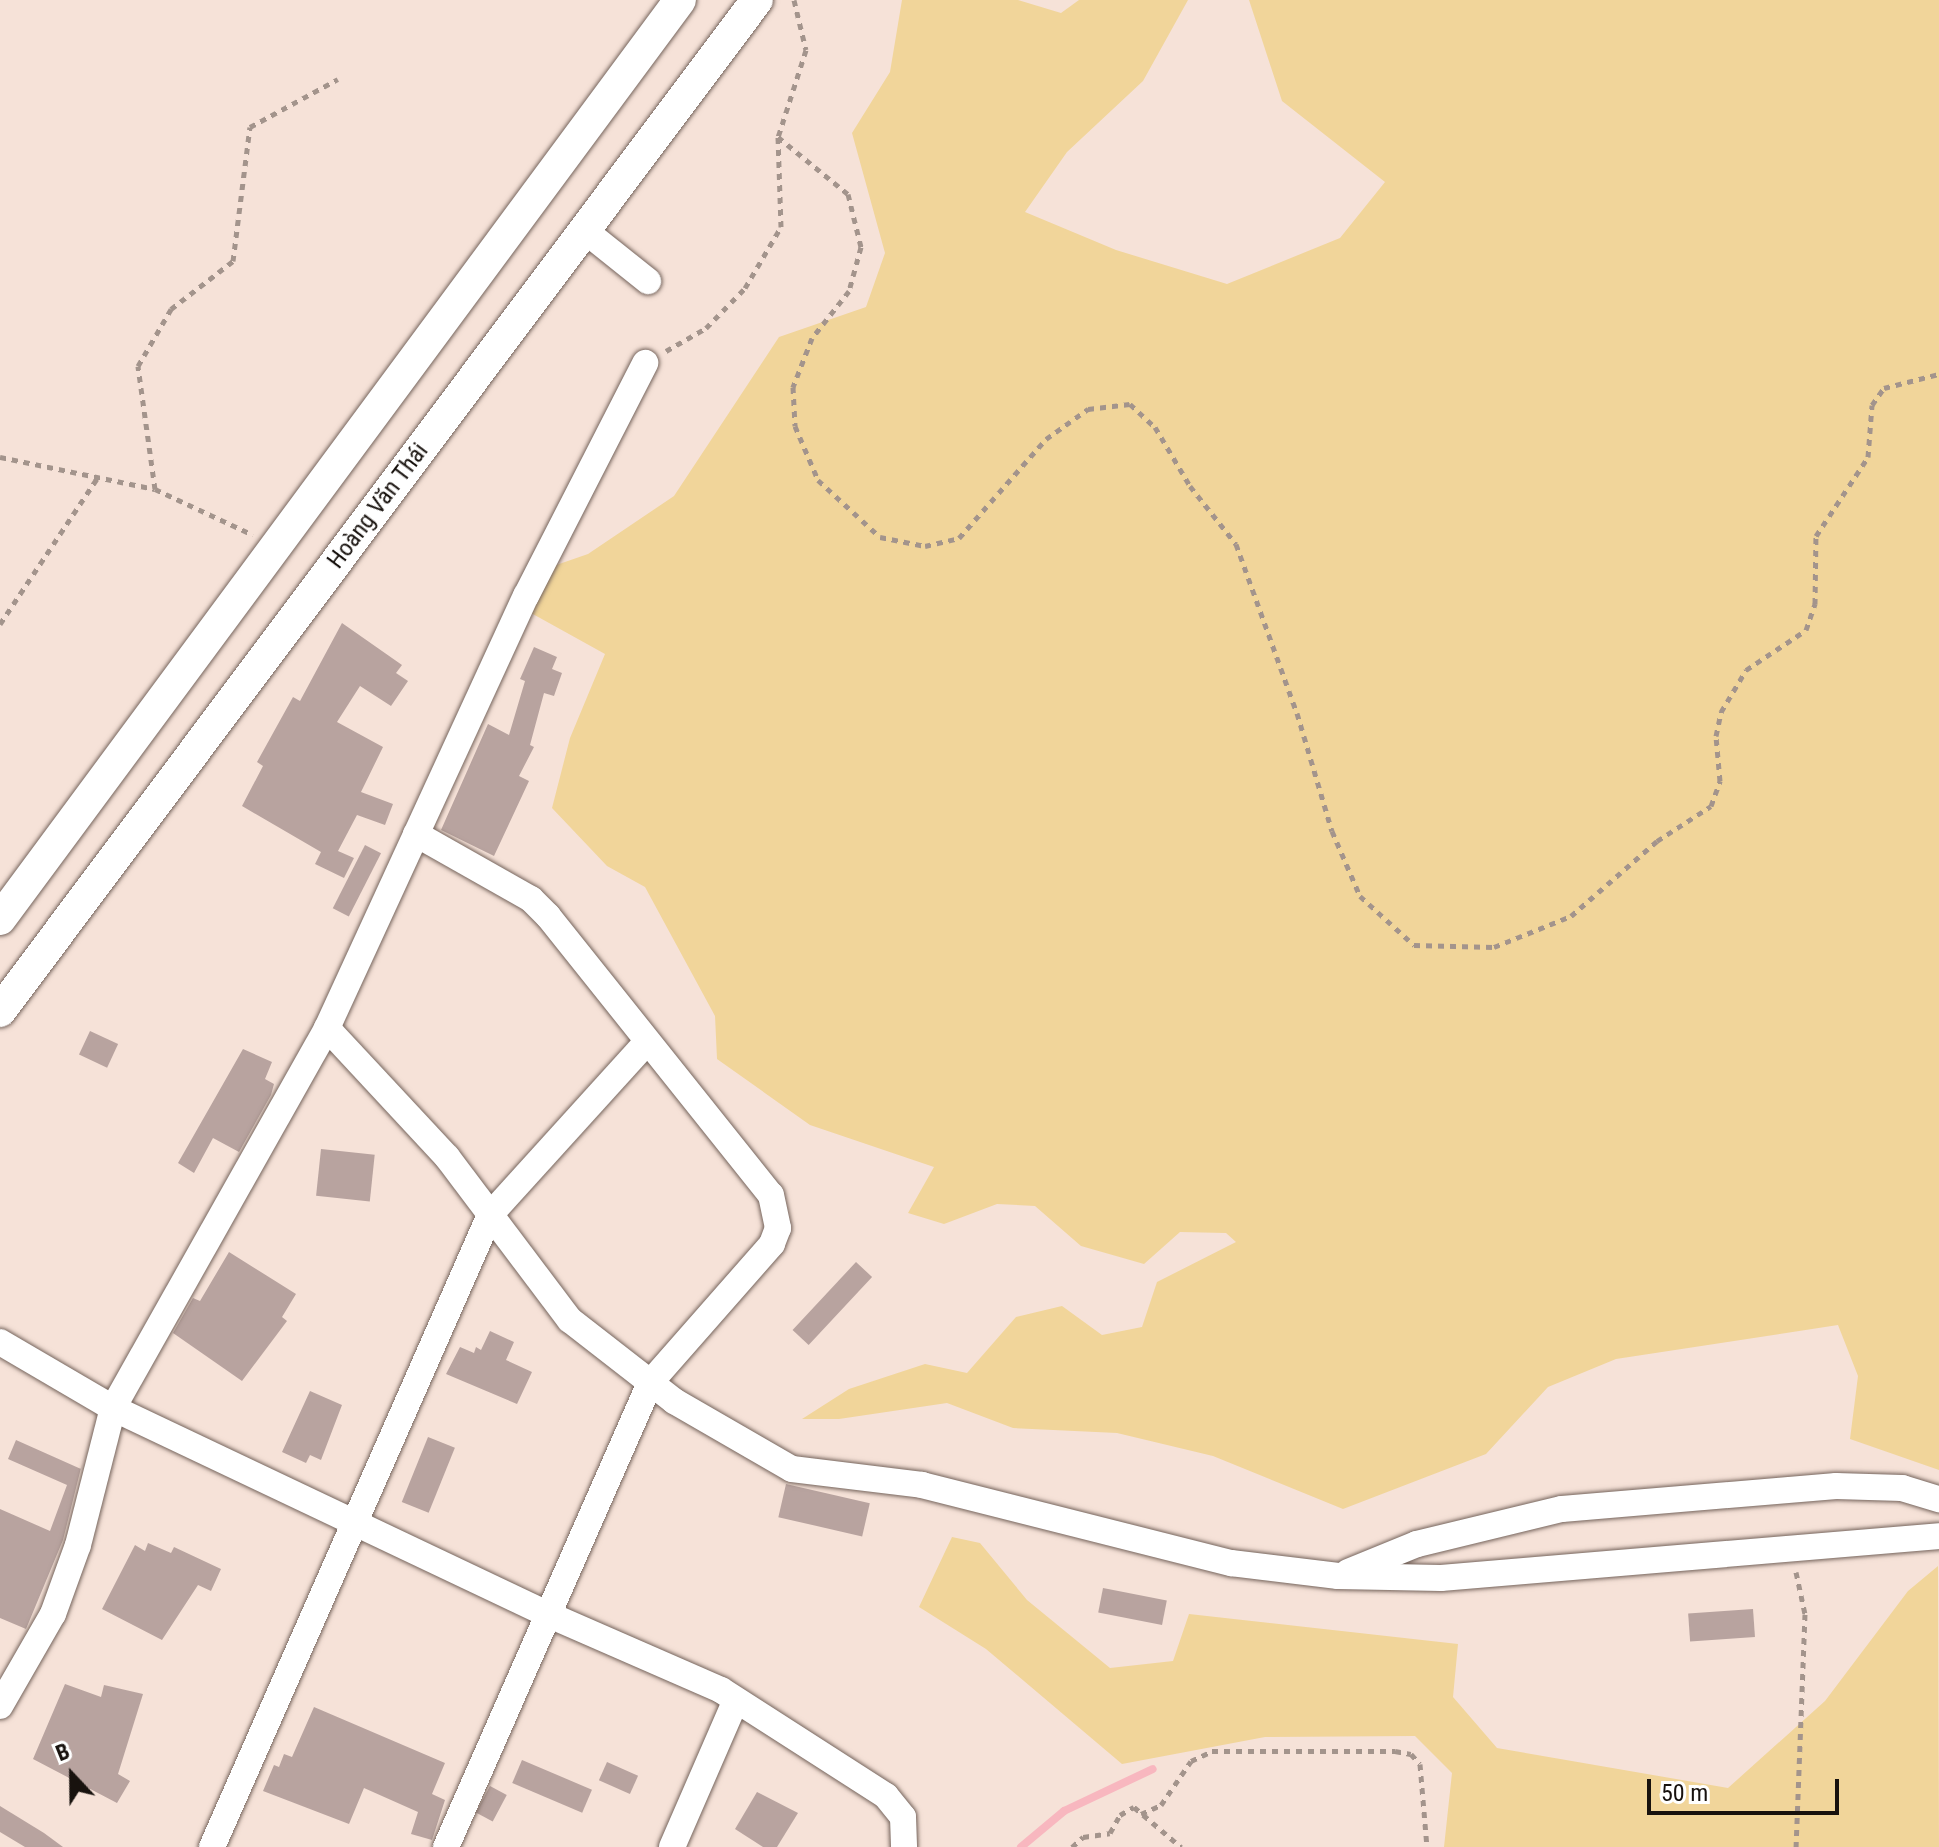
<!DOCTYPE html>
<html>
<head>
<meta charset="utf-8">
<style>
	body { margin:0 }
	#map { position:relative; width:1939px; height:1847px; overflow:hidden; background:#f6e2d8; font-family:"Roboto Condensed",sans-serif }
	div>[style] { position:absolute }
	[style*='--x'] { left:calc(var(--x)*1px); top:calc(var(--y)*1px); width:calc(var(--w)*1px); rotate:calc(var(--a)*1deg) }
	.green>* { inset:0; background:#f1d59a }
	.stream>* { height:8px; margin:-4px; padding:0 4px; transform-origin:4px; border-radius:4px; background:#f8b7bf }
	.building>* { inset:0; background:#b8a39f; transform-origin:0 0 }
	.path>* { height:5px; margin-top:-2.5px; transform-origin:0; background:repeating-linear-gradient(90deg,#a3948c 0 6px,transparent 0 12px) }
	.roads { filter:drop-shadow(0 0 2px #75645c) drop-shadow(0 0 2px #75645c) }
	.minor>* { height:26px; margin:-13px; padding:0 13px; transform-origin:13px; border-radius:13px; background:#fff }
	.major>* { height:32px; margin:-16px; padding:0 16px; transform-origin:16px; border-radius:16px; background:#fff }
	span { translate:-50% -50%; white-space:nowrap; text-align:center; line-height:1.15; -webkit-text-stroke:6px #fff; paint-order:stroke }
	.street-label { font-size:24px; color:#18120e }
	.north { position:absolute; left:32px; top:1735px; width:80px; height:80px; -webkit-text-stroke:6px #fff; paint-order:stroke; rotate:338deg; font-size:22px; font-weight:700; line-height:32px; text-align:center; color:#18120e }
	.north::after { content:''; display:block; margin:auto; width:28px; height:36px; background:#18120e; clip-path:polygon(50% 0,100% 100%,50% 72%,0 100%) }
	.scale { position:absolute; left:1647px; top:1779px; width:192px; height:36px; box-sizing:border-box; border:4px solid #18120e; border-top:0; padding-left:10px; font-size:24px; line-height:28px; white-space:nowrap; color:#18120e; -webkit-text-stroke:6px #fff; paint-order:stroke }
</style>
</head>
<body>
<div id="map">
	<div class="green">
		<i style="clip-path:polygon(902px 0,1018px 0,1061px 13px,1079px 0,1188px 0,1143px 81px,1067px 152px,1025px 212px,1116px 250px,1227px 284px,1340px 238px,1385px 182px,1282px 101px,1249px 0,1939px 0,1939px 1470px,1850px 1439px,1858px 1376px,1838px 1325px,1616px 1359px,1548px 1387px,1486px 1454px,1343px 1509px,1213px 1456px,1117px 1433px,1013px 1428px,947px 1403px,839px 1419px,802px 1419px,849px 1389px,925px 1364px,967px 1373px,1016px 1317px,1062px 1306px,1102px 1335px,1142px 1327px,1157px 1282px,1236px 1242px,1226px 1233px,1180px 1232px,1144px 1264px,1081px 1246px,1035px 1206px,997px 1204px,944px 1224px,908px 1213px,934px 1167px,810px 1125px,717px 1059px,715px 1016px,645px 887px,607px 866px,552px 808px,570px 738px,605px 654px,531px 613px,539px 571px,588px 554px,674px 496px,779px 337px,866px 307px,885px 253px,852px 133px,890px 72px)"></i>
		<i style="clip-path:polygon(952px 1537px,980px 1543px,1027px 1600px,1110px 1668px,1173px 1661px,1189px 1614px,1458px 1644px,1453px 1697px,1497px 1748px,1728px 1788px,1825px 1701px,1908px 1591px,1938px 1566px,1939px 1847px,1444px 1847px,1452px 1773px,1415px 1736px,1265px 1737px,1122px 1764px,986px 1649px,919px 1607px)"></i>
	</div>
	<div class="stream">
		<i style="--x:1021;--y:1847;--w:56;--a:-39.9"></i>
		<i style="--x:1064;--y:1811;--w:98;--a:-25.3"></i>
	</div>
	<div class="building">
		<i style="clip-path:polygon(342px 623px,402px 665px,396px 673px,408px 681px,391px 706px,360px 686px,337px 722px,383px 747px,361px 792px,393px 804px,385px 825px,357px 815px,338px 851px,354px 858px,344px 878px,315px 864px,321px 852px,242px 806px,263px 766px,257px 762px,293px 697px,300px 701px)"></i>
		<i style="clip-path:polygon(534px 647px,557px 657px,552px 669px,562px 673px,554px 696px,544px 693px,530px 745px,534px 747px,519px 776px,529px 781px,494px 856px,441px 830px,488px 724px,509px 735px,525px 681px,520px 679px)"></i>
		<i style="left:365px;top:845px;width:18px;height:71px;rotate:27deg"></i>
		<i style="left:90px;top:1031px;width:31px;height:26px;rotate:25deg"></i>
		<i style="clip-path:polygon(243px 1049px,272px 1062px,265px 1079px,274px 1084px,271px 1095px,239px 1152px,213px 1138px,194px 1173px,178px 1163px)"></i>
		<i style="left:321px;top:1149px;width:54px;height:47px;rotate:6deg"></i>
		<i style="clip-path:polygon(229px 1252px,296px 1294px,282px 1317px,287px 1321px,242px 1381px,173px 1333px,193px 1298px,200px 1301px)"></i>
		<i style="left:856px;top:1262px;width:22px;height:93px;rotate:43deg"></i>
		<i style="clip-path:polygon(490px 1331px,514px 1342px,506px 1360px,532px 1372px,517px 1404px,446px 1374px,460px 1347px,474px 1353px,476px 1347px,481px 1350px)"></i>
		<i style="clip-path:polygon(310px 1391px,342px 1405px,321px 1460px,310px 1455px,306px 1463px,282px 1452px)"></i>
		<i style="left:428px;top:1437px;width:29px;height:70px;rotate:22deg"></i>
		<i style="clip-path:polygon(16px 1440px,81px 1469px,82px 1464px,63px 1540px,26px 1629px,0 1618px,0 1509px,50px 1531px,67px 1485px,8px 1459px)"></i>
		<i style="left:786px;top:1484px;width:86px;height:34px;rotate:13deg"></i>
		<i style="clip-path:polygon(148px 1543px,171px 1553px,174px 1547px,221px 1569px,211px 1591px,198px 1585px,162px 1640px,102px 1609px,135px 1545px,145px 1551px)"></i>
		<i style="left:1103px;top:1588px;width:65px;height:25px;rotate:11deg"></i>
		<i style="left:1753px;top:1609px;width:28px;height:65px;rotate:86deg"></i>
		<i style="clip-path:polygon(65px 1684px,101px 1697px,104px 1685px,143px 1694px,118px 1774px,130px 1781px,117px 1803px,33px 1759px)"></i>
		<i style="clip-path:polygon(314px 1707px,445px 1763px,432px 1794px,445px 1800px,432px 1840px,411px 1834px,418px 1812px,364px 1788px,349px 1824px,263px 1791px,274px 1765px,279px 1767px,284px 1754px,292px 1757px)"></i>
		<i style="left:522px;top:1760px;width:76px;height:25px;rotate:23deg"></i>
		<i style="left:607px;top:1762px;width:34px;height:20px;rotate:24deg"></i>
		<i style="left:490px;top:1786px;width:19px;height:30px;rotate:28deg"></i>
		<i style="clip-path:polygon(757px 1792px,798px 1813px,777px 1847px,763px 1847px,735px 1829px)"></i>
		<i style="clip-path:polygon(0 1806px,44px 1833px,63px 1847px,25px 1847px,0 1832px)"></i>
	</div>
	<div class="path">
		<i style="--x:794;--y:0;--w:51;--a:76.5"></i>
		<i style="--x:806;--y:50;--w:91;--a:107.8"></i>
		<i style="--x:778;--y:137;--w:90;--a:39.2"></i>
		<i style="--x:848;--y:194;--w:55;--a:76.2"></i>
		<i style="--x:861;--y:247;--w:46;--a:105.3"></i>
		<i style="--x:849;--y:291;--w:60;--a:128.2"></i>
		<i style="--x:812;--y:338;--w:53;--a:111.2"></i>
		<i style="--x:793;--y:387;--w:39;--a:87"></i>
		<i style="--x:795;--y:426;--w:59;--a:66.9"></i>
		<i style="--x:818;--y:480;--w:84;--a:42.6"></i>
		<i style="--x:880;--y:537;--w:46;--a:11.3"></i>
		<i style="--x:925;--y:546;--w:35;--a:-13"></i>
		<i style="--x:959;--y:538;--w:132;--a:-48.7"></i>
		<i style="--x:1046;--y:439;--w:52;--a:-35.5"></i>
		<i style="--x:1088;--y:409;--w:42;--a:-6.8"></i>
		<i style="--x:1130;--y:404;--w:34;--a:43"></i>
		<i style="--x:1155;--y:427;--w:69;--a:59.3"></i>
		<i style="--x:1190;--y:486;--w:74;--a:51.6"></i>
		<i style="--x:1236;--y:544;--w:180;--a:70.2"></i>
		<i style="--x:1297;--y:713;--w:123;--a:73.5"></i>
		<i style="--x:1332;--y:831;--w:71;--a:66.7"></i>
		<i style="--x:1360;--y:896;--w:73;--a:42.2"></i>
		<i style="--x:1414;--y:945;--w:80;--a:1.4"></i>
		<i style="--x:1494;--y:947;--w:83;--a:-21.9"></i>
		<i style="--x:1571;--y:916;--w:114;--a:-41.1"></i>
		<i style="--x:1657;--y:841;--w:64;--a:-32.9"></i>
		<i style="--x:1711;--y:806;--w:27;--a:-70"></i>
		<i style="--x:1720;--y:781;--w:45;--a:-95.1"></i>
		<i style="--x:1716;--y:736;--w:25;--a:-78"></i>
		<i style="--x:1721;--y:712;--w:49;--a:-59.2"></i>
		<i style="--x:1746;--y:670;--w:72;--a:-33.7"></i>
		<i style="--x:1806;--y:630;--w:28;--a:-71"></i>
		<i style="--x:1815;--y:604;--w:68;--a:-89.2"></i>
		<i style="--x:1816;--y:536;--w:95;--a:-56.6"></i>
		<i style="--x:1868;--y:457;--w:52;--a:-85.6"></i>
		<i style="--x:1872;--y:405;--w:21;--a:-55"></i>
		<i style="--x:1884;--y:388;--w:57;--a:-14.3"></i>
		<i style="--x:666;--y:351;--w:46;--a:-29.9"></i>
		<i style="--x:706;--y:328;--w:56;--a:-45.7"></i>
		<i style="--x:745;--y:288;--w:71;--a:-59.5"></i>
		<i style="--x:781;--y:227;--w:90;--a:-91.9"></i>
		<i style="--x:0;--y:457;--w:158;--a:11.7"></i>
		<i style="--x:155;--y:489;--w:108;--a:25.1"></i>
		<i style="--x:155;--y:489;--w:124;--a:-97.9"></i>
		<i style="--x:138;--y:366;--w:66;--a:-59.9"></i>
		<i style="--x:171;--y:309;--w:78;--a:-37.7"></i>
		<i style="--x:233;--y:261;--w:135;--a:-82.8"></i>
		<i style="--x:250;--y:127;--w:100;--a:-28.6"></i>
		<i style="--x:0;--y:624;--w:177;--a:-56.3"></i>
		<i style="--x:1796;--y:1572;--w:43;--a:77.9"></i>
		<i style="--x:1805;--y:1614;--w:233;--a:92.2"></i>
		<i style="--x:1141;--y:1814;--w:22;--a:-24"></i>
		<i style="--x:1161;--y:1805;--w:53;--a:-55.7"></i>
		<i style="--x:1191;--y:1761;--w:23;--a:-25"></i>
		<i style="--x:1212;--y:1751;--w:183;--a:0"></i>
		<i style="--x:1395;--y:1751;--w:16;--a:11"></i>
		<i style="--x:1411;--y:1754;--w:13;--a:48"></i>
		<i style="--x:1420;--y:1764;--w:83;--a:85.2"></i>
		<i style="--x:1072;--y:1847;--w:15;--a:-42"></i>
		<i style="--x:1083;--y:1837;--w:27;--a:-8"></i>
		<i style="--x:1110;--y:1833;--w:21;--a:-61"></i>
		<i style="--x:1120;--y:1815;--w:16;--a:-30"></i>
		<i style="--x:1134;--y:1807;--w:62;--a:40.4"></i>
	</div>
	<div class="roads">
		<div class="minor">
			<i style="--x:584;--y:230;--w:82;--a:38.6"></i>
			<i style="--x:416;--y:834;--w:132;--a:29.5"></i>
			<i style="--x:531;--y:899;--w:24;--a:45"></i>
			<i style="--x:548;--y:916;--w:357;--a:51.4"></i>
			<i style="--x:771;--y:1195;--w:34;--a:78"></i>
			<i style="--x:778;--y:1228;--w:17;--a:111"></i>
			<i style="--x:772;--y:1244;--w:185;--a:131.3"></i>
			<i style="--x:650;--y:1383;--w:507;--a:113.73"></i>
			<i style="--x:327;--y:1028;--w:176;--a:47.1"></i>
			<i style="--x:447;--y:1157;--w:204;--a:53"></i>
			<i style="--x:570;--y:1320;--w:132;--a:37.9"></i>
			<i style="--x:674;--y:1401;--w:136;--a:30"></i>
			<i style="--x:792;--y:1469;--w:131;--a:7"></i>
			<i style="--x:922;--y:1485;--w:319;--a:14.2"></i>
			<i style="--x:1231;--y:1563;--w:108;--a:6.9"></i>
			<i style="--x:1338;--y:1576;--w:103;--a:1.1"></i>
			<i style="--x:1441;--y:1578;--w:500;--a:-4.8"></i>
			<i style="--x:0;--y:1342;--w:131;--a:30.3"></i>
			<i style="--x:113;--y:1408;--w:478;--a:25.4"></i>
			<i style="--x:545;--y:1613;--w:192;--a:23.6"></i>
			<i style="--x:721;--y:1690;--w:196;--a:32.7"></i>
			<i style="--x:886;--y:1796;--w:27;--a:51"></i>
			<i style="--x:903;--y:1817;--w:30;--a:88"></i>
			<i style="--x:1348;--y:1572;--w:74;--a:-22.1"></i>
			<i style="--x:1417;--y:1544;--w:149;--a:-13.6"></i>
			<i style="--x:1562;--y:1509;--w:275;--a:-4.8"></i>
			<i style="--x:1836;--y:1486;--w:66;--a:1.7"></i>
			<i style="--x:1902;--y:1488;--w:39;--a:17"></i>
			<i style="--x:0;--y:1706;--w:106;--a:-60.1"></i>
			<i style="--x:53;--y:1614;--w:73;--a:-70.1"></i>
			<i style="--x:78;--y:1545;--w:141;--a:-75.7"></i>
			<i style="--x:113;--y:1408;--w:436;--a:-60.6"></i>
			<i style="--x:327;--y:1028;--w:476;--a:-65.3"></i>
			<i style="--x:526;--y:596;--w:262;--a:-62.9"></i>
			<i style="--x:212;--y:1847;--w:690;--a:-66.26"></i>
			<i style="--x:490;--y:1215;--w:232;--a:-47.8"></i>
			<i style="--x:672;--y:1847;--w:160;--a:-66.5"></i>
		</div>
		<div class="major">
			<i style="--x:0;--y:919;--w:1143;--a:-53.5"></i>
			<i style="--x:0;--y:1011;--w:1263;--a:-53.18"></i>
		</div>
	</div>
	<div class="street-label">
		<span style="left:378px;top:506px;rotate:-53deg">Hoàng Văn Thái</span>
	</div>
	<div class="north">B</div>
	<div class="scale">50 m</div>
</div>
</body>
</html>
